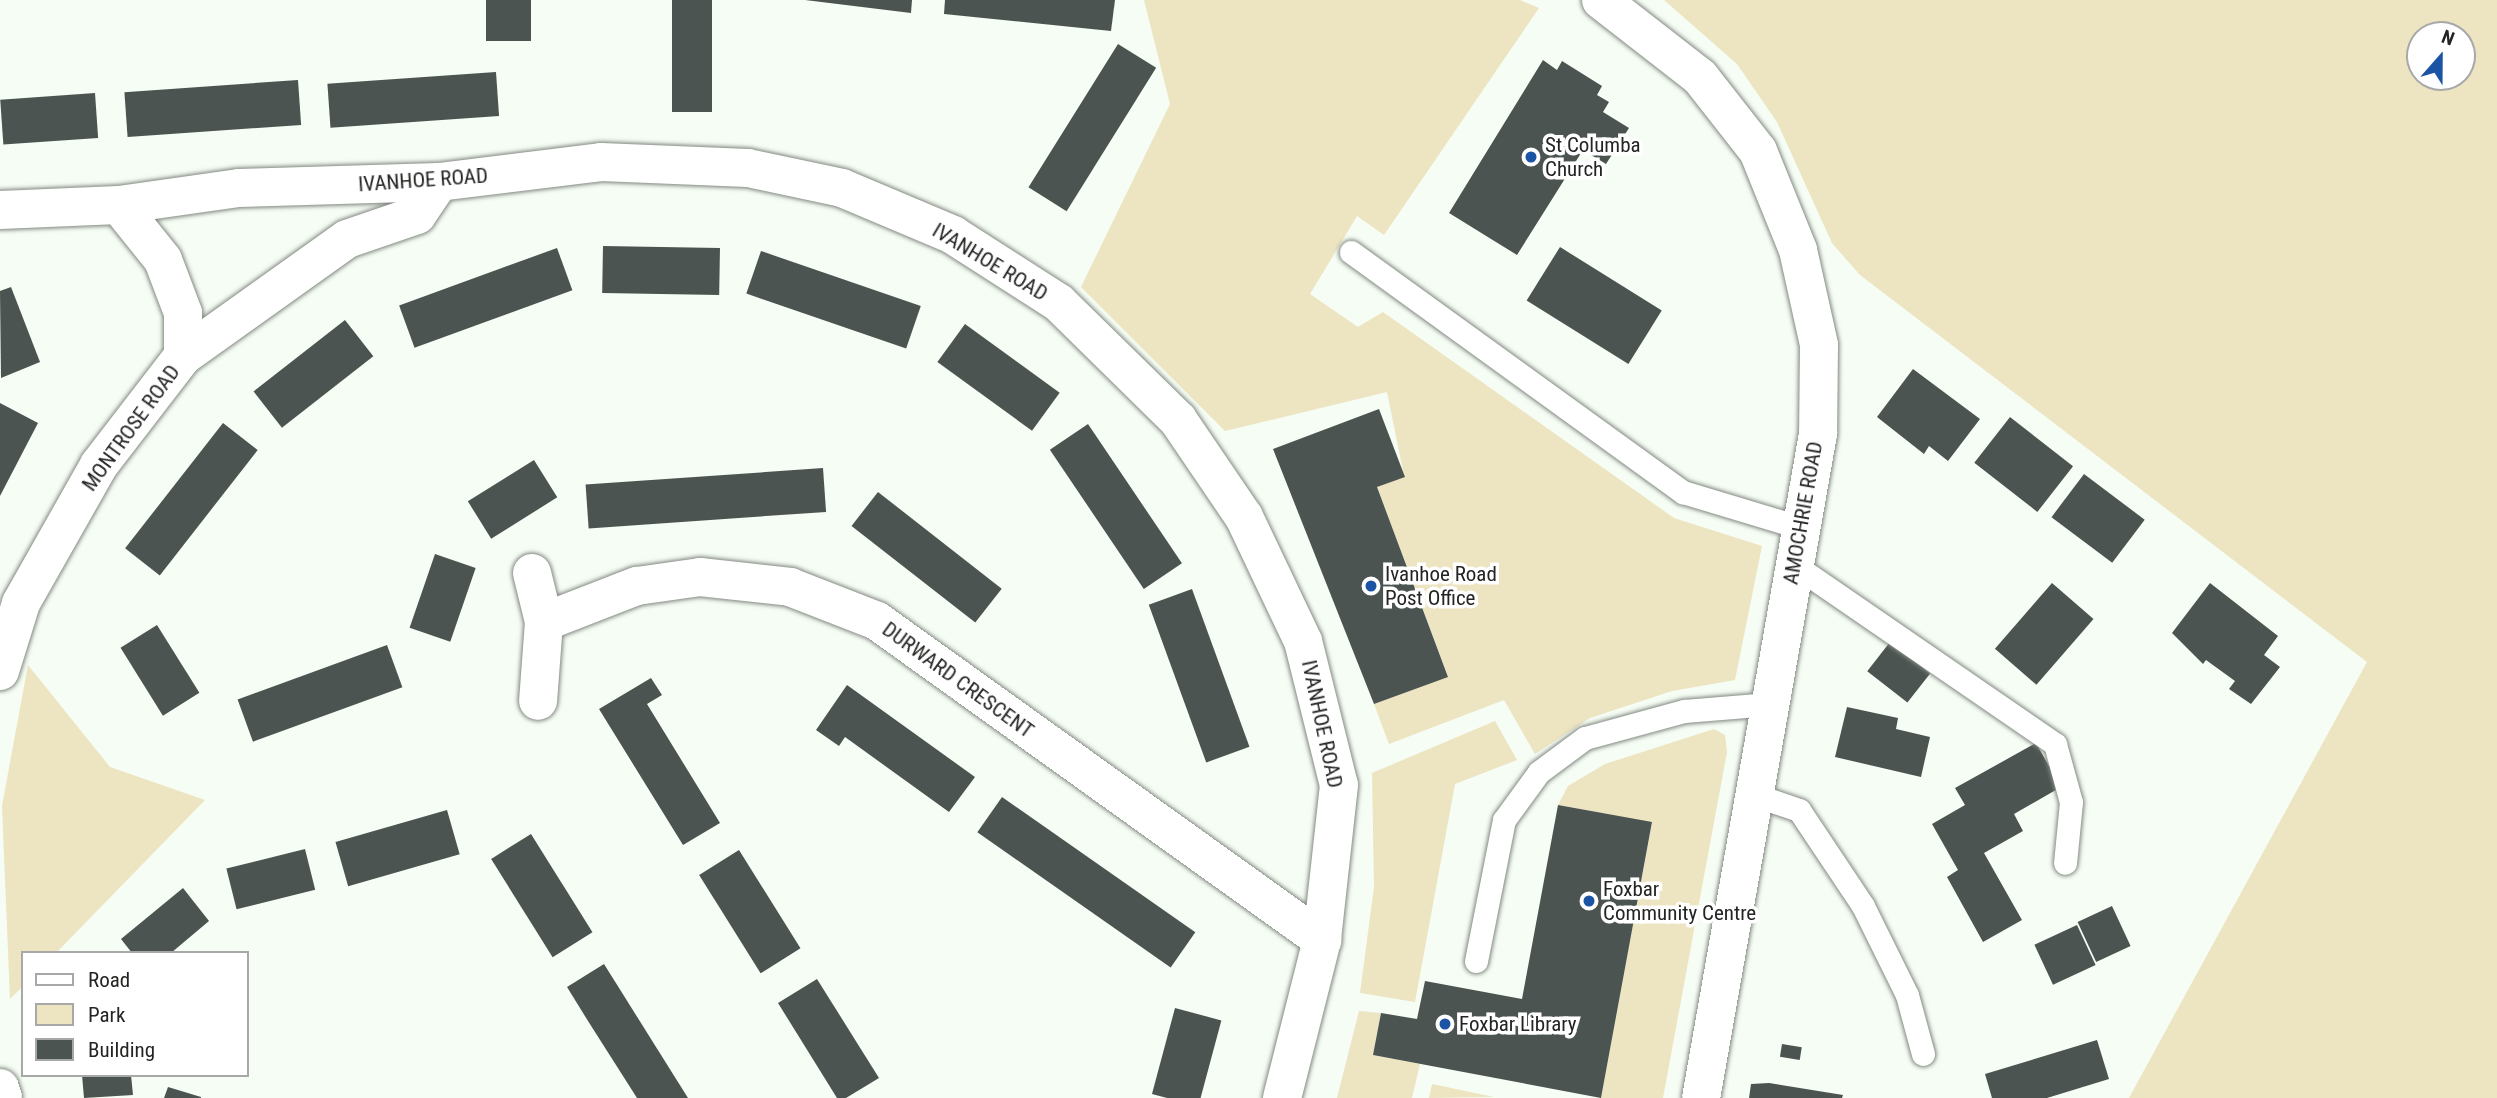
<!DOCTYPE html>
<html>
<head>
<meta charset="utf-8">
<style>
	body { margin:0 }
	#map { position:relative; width:2497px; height:1098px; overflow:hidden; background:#f5fdf4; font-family:"Roboto Condensed",sans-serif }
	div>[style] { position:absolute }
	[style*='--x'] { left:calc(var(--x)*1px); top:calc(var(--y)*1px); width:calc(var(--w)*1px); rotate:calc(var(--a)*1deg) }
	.green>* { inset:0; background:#ede4c1 }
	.building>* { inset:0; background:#4b5450; transform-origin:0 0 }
	.roads { filter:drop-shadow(0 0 2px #838a82) drop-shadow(0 0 2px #838a82) }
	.service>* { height:23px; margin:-11.5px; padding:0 11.5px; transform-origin:11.5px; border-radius:11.5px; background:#fff }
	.minor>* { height:38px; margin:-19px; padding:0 19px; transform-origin:19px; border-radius:19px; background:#fff }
	.dots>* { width:19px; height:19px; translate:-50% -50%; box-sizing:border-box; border:4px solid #fff; border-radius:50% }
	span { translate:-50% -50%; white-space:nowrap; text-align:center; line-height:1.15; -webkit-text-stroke:7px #fff; paint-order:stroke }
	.poi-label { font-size:21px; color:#232522 }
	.left { translate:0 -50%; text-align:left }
	.street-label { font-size:21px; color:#232522 }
	.legend { position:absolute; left:21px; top:951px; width:228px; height:126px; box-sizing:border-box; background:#fff; border:2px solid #a7a8a7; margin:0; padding:9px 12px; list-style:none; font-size:21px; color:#232522 }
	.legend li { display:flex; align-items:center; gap:14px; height:35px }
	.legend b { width:35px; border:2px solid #a7a8a7 }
	.north { position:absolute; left:2406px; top:21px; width:70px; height:70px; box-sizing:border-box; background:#fff; border:2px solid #a7a8a7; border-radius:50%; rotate:21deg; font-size:19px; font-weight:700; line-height:28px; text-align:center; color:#232522 }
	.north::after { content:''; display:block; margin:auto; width:24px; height:32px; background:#1b53a5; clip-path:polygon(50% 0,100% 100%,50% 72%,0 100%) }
</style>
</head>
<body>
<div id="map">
	<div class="green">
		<i style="clip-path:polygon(1144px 0,1520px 0,1539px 8px,1384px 235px,1357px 216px,1310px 294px,1358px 327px,1383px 312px,1674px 518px,1762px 546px,1735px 680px,1672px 691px,1590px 718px,1535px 754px,1504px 700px,1389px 744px,1374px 704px,1448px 676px,1377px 487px,1404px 476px,1387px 392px,1225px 431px,1081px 287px,1170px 104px)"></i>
		<i style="clip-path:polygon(evenodd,1664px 0,2497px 0,2497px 1098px,2129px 1098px,2367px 662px,1860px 275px,1832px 243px,1777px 122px,1737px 64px,1664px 0,2420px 35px,2462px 35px,2462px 77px,2420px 77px,2420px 35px)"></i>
		<i style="clip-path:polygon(28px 665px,110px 767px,205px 800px,56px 953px,23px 953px,23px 986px,10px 999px,2px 806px)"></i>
		<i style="clip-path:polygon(1495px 721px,1517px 760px,1455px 784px,1415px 1002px,1360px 993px,1374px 887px,1372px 773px)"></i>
		<i style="clip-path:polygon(1714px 729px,1725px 735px,1727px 752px,1663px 1098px,1601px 1098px,1652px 823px,1558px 805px,1568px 786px,1605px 764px)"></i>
		<i style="clip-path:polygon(1359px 1011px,1381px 1013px,1373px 1055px,1420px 1064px,1412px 1098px,1337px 1098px)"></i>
		<i style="clip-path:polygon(1432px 1084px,1494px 1097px,1429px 1098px)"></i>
	</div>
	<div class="building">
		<i style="left:486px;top:0;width:45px;height:41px"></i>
		<i style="left:672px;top:0;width:40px;height:112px"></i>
		<i style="clip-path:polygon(805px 0,912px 0,911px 13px)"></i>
		<i style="clip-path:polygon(945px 0,1115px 0,1111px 31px,944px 14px)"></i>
		<i style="left:1118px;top:44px;width:45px;height:169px;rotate:32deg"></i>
		<i style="clip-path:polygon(1543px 60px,1557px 70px,1562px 61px,1602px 86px,1597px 95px,1609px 102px,1603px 112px,1629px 128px,1606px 164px,1583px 150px,1517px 255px,1449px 213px)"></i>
		<i style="left:496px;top:72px;width:44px;height:169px;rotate:86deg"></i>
		<i style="left:298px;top:80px;width:45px;height:174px;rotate:86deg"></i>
		<i style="left:95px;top:93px;width:45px;height:95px;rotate:86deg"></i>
		<i style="left:603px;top:246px;width:117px;height:47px;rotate:1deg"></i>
		<i style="left:1560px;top:247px;width:120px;height:63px;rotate:32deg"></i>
		<i style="left:557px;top:248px;width:45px;height:168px;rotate:70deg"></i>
		<i style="left:761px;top:251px;width:169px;height:45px;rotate:19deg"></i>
		<i style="clip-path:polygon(11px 287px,40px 362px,1px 378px,0 291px)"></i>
		<i style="left:345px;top:320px;width:46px;height:116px;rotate:52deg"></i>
		<i style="left:965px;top:324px;width:117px;height:47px;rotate:36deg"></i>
		<i style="clip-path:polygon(1913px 369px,1980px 419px,1948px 461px,1929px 446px,1924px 454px,1877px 417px)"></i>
		<i style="clip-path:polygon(0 403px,38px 423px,0 496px)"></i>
		<i style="clip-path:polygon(1379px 409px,1405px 477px,1377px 487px,1448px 677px,1374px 704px,1273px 449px)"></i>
		<i style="left:2010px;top:417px;width:80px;height:58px;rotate:38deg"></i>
		<i style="left:223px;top:423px;width:44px;height:159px;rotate:38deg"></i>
		<i style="left:1088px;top:424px;width:168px;height:46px;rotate:56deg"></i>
		<i style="left:534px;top:460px;width:44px;height:78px;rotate:58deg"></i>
		<i style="left:823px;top:468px;width:44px;height:238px;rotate:86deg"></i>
		<i style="left:2084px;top:474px;width:76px;height:54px;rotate:37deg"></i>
		<i style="left:878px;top:492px;width:157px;height:43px;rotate:38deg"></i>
		<i style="left:435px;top:554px;width:43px;height:78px;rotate:19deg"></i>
		<i style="left:2052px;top:583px;width:55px;height:87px;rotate:41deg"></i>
		<i style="clip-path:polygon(2210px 583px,2278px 636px,2264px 655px,2280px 667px,2251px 704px,2229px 689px,2235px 681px,2206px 660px,2203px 664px,2172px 633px)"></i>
		<i style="left:1192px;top:589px;width:168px;height:46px;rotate:70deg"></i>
		<i style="left:157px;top:625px;width:80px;height:43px;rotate:58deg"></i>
		<i style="left:1890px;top:642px;width:51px;height:37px;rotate:38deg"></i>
		<i style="left:387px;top:645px;width:45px;height:159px;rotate:70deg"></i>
		<i style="clip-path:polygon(651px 678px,662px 695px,647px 704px,720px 823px,683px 845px,599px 709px)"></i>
		<i style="clip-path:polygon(847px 685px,975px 777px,949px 812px,845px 737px,839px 746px,816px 730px)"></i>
		<i style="clip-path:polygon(1847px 707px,1898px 718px,1896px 729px,1930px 737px,1921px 777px,1835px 757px)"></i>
		<i style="clip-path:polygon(2036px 743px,2061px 787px,2014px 814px,2023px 831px,1984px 853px,2022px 920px,1983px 942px,1947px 877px,1958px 870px,1932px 824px,1965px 805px,1955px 788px)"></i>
		<i style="left:1002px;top:797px;width:236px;height:43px;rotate:35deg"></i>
		<i style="clip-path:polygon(1558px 805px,1652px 822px,1601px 1098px,1373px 1055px,1381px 1013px,1417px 1019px,1425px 981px,1522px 999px)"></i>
		<i style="left:447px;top:810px;width:46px;height:116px;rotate:74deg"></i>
		<i style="left:531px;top:834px;width:116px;height:47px;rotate:58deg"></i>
		<i style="left:305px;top:849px;width:42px;height:81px;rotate:76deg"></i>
		<i style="left:739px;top:850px;width:116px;height:47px;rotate:58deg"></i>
		<i style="clip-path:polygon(183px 888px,209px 921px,171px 953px,132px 953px,121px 939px)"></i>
		<i style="left:2112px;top:906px;width:44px;height:38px;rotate:65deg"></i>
		<i style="left:2077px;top:925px;width:44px;height:47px;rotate:65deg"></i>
		<i style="clip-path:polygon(604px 964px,688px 1098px,637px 1098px,588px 1021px,567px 987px)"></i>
		<i style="clip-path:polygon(817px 979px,879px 1078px,846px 1098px,837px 1098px,778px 1003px)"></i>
		<i style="left:1175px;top:1008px;width:48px;height:89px;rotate:15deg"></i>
		<i style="clip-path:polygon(2097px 1040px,2109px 1079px,2047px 1098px,1992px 1098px,1985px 1074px)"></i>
		<i style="left:1782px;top:1044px;width:20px;height:13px;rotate:9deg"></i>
		<i style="clip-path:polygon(82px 1075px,131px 1075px,133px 1095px,84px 1098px)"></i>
		<i style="clip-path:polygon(1769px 1083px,1843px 1095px,1842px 1098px,1749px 1098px,1751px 1084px)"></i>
		<i style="clip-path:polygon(168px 1087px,201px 1097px,201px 1098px,164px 1098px)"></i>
	</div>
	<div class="roads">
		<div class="service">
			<i style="--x:1351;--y:252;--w:410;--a:35.9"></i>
			<i style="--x:1683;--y:492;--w:121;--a:16.8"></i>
			<i style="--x:1793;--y:564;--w:318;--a:34.5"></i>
			<i style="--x:2055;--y:744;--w:60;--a:74.6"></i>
			<i style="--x:2071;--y:802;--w:61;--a:95.6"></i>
			<i style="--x:1752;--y:794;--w:50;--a:18.8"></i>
			<i style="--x:1799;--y:810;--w:115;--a:56.3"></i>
			<i style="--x:1863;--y:906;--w:99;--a:63.7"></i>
			<i style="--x:1907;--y:995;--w:61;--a:74.8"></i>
			<i style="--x:1476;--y:961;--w:144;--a:-78.8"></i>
			<i style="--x:1504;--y:820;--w:59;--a:-53.9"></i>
			<i style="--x:1539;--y:772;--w:57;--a:-36.5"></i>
			<i style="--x:1585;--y:738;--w:103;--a:-15.3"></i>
			<i style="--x:1684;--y:711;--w:86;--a:-4.7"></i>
		</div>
		<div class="minor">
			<i style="--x:1601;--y:0;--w:125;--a:37.9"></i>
			<i style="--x:1700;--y:77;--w:94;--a:51.9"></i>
			<i style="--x:1758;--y:151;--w:107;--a:68"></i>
			<i style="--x:1798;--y:250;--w:97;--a:77.5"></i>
			<i style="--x:1819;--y:345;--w:89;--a:90.6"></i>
			<i style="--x:1818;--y:434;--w:674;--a:99.99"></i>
			<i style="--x:119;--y:205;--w:70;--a:51.3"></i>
			<i style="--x:163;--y:260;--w:57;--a:69.3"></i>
			<i style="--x:183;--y:313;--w:43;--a:90"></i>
			<i style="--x:0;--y:210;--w:119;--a:-2.4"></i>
			<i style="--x:119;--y:205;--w:121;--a:-8.1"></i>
			<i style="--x:239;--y:188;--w:200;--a:-1.7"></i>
			<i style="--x:439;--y:182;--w:163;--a:-7"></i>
			<i style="--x:601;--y:162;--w:147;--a:2.3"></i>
			<i style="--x:748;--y:168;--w:96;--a:12"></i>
			<i style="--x:842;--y:188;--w:121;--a:22.9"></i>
			<i style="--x:953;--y:235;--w:126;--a:32.7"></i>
			<i style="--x:1059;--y:303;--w:167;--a:44.5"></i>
			<i style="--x:1178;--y:420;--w:117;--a:55.8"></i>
			<i style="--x:1244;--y:517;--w:137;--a:64.6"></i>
			<i style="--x:1303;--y:641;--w:148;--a:76"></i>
			<i style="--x:1339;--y:785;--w:156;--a:96.3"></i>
			<i style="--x:1322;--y:940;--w:163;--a:104.2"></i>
			<i style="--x:532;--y:573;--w:50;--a:76.2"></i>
			<i style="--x:544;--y:622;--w:79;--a:94.3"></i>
			<i style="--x:544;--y:622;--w:100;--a:-21.2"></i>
			<i style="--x:637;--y:586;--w:64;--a:-8.1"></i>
			<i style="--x:700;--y:577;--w:91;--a:6.3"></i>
			<i style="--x:790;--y:587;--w:93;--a:21.3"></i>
			<i style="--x:877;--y:621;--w:548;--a:35.63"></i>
			<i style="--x:0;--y:671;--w:71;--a:-72.8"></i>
			<i style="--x:21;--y:603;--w:159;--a:-60.5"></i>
			<i style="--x:99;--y:465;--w:138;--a:-52.4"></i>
			<i style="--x:183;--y:356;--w:201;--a:-35.5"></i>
			<i style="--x:347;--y:239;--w:74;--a:-18.9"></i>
			<i style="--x:417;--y:215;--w:40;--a:-56"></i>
			<i style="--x:0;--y:1088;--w:10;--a:73"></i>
		</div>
	</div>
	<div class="dots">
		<i style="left:1531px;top:157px;background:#1b53a5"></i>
		<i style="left:1371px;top:586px;background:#1b53a5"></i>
		<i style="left:1589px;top:901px;background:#1b53a5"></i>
		<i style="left:1445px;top:1024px;background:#1b53a5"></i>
	</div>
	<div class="poi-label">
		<span class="left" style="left:1545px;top:157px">St Columba<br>Church</span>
		<span class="left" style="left:1385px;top:586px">Ivanhoe Road<br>Post Office</span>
		<span class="left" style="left:1603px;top:901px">Foxbar<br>Community Centre</span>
		<span class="left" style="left:1459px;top:1024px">Foxbar Library</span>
	</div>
	<div class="street-label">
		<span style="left:423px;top:180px;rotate:-4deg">IVANHOE ROAD</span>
		<span style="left:990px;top:262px;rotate:31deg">IVANHOE ROAD</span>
		<span style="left:131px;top:428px;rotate:-54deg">MONTROSE ROAD</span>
		<span style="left:1803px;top:513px;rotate:-80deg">AMOCHRIE ROAD</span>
		<span style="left:958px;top:680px;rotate:36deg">DURWARD CRESCENT</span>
		<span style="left:1322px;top:724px;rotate:78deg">IVANHOE ROAD</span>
	</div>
	<ul class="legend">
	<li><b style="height:9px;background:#fff"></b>Road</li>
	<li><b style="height:19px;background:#ede4c1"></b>Park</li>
	<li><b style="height:19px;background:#4b5450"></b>Building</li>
	</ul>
	<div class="north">N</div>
</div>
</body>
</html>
